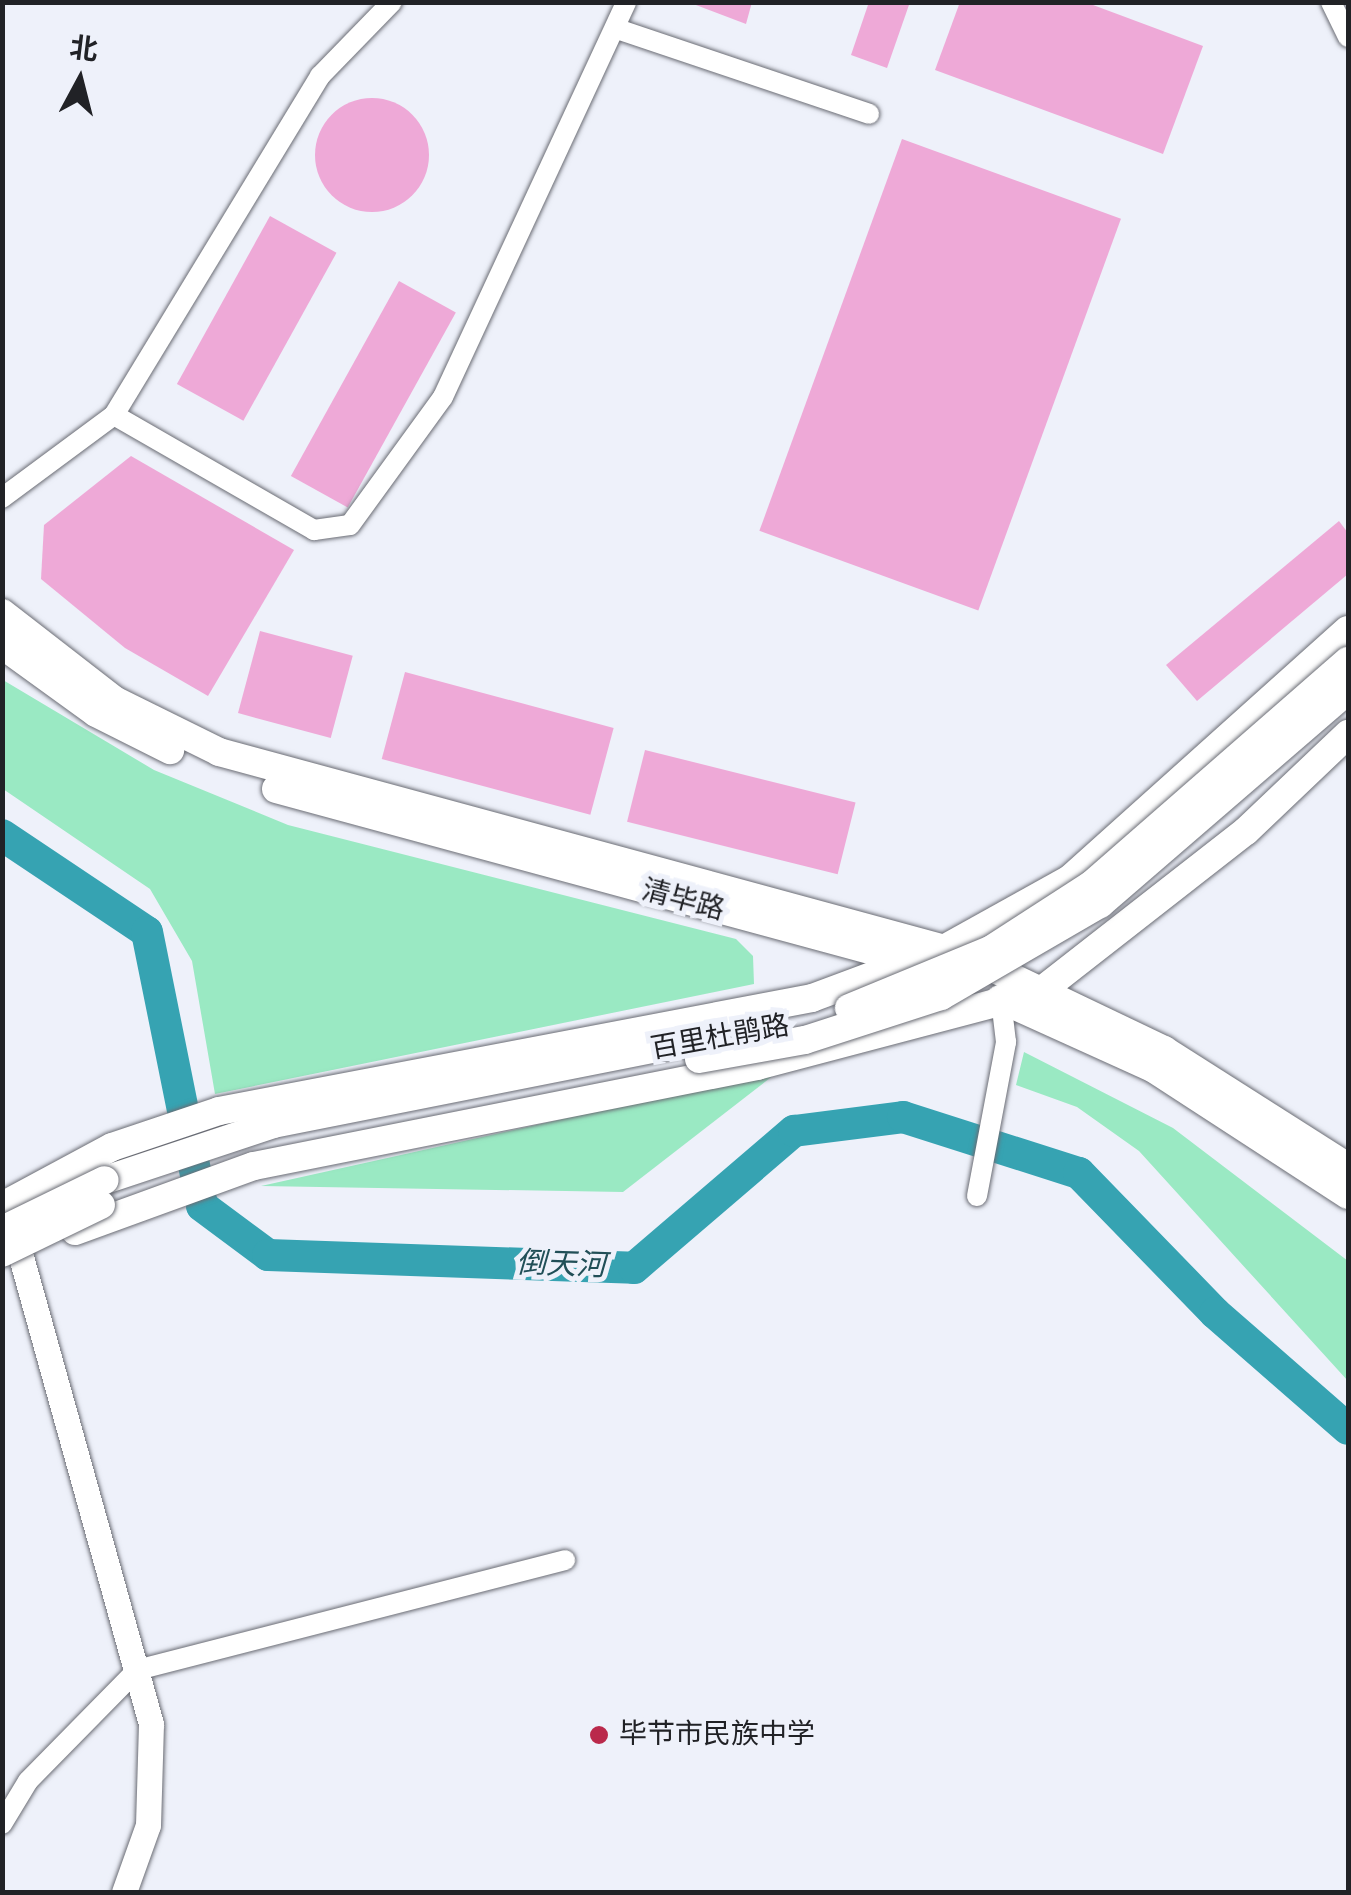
<!DOCTYPE html>
<html>
<head>
<meta charset="utf-8">
<style>
	body { margin:0 }
	#map { position:relative; width:1351px; height:1895px; overflow:hidden; background:#eef1fa; font-family:"Alegreya Sans","Noto Sans SC",sans-serif }
	div>[style] { position:absolute }
	[style*='--x'] { left:calc(var(--x)*1px); top:calc(var(--y)*1px); width:calc(var(--w)*1px); rotate:calc(var(--a)*1deg) }
	.green>* { inset:0; background:#9ae9c3 }
	.river>* { height:32px; margin:-16px; padding:0 16px; transform-origin:16px; border-radius:16px; background:#36a3b2 }
	.building>* { inset:0; background:#eea9d7; transform-origin:0 0 }
	.round { border-radius:50% }
	.roads { filter:drop-shadow(0 0 2px #6a6c74) drop-shadow(0 0 2px #6a6c74) }
	.minor>* { height:20px; margin:-10px; padding:0 10px; transform-origin:10px; border-radius:10px; background:#fff }
	.tertiary>* { height:25px; margin:-12.5px; padding:0 12.5px; transform-origin:12.5px; border-radius:12.5px; background:#fff }
	.secondary>* { height:28px; margin:-14px; padding:0 14px; transform-origin:14px; border-radius:14px; background:#fff }
	.bridges { filter:drop-shadow(0 0 2px #6a6c74) drop-shadow(0 0 2px #6a6c74) }
	.secondary-bridge>* { height:28px; margin:-14px; padding:0 14px; transform-origin:14px; border-radius:14px; background:#fff }
	.dots>* { width:28px; height:28px; translate:-50% -50%; box-sizing:border-box; border:5px solid #eef1fa; border-radius:50% }
	span { translate:-50% -50%; white-space:nowrap; text-align:center; line-height:1.15; -webkit-text-stroke:10px #eef1fa; paint-order:stroke }
	.street-label { font-size:28px; color:#212226 }
	.poi-label { font-size:28px; color:#212226 }
	.left { translate:0 -50%; text-align:left }
	.water-label { font-size:30px; color:#214f57; font-style:italic }
	.frame { position:absolute; inset:0; border:5px solid #212226; pointer-events:none }
	.north { position:absolute; left:30px; top:30px; width:100px; height:100px; -webkit-text-stroke:8px #eef1fa; paint-order:stroke; rotate:7deg; font-size:28px; font-weight:700; line-height:40px; text-align:center; color:#212226 }
	.north::after { content:''; display:block; margin:auto; width:35px; height:45px; background:#212226; clip-path:polygon(50% 0,100% 100%,50% 72%,0 100%) }
</style>
</head>
<body>
<div id="map">
	<div class="green">
		<i style="clip-path:polygon(3px 680px,154px 770px,288px 825px,736px 939px,753px 956px,754px 984px,215px 1094px,192px 961px,150px 889px,3px 789px)"></i>
		<i style="clip-path:polygon(1024px 1052px,1173px 1128px,1348px 1261px,1348px 1381px,1139px 1151px,1077px 1107px,1016px 1085px)"></i>
		<i style="clip-path:polygon(779px 1071px,623px 1192px,261px 1186px)"></i>
	</div>
	<div class="river">
		<i style="--x:2;--y:835;--w:174;--a:33.8"></i>
		<i style="--x:147;--y:932;--w:279;--a:78.6"></i>
		<i style="--x:202;--y:1206;--w:82;--a:36.6"></i>
		<i style="--x:268;--y:1255;--w:366;--a:2"></i>
		<i style="--x:634;--y:1268;--w:211;--a:-40.6"></i>
		<i style="--x:794;--y:1131;--w:110;--a:-7.3"></i>
		<i style="--x:903;--y:1117;--w:185;--a:17.7"></i>
		<i style="--x:1079;--y:1173;--w:195;--a:45.8"></i>
		<i style="--x:1215;--y:1313;--w:176;--a:41.1"></i>
	</div>
	<div class="building">
		<i style="clip-path:polygon(688px 2px,752px 2px,746px 24px)"></i>
		<i style="clip-path:polygon(869px 2px,910px 2px,887px 68px,851px 55px)"></i>
		<i style="clip-path:polygon(960px 2px,1085px 2px,1203px 46px,1163px 154px,935px 70px)"></i>
		<i class="round" style="left:315px;top:98px;width:114px;height:114px"></i>
		<i style="left:902px;top:139px;width:233px;height:417px;rotate:20deg"></i>
		<i style="left:270px;top:216px;width:76px;height:192px;rotate:29deg"></i>
		<i style="left:399px;top:281px;width:65px;height:223px;rotate:29deg"></i>
		<i style="clip-path:polygon(131px 456px,294px 550px,208px 696px,125px 648px,41px 579px,44px 525px)"></i>
		<i style="clip-path:polygon(1339px 521px,1348px 533px,1348px 574px,1197px 701px,1166px 665px)"></i>
		<i style="left:260px;top:631px;width:96px;height:85px;rotate:15deg"></i>
		<i style="left:405px;top:672px;width:216px;height:90px;rotate:15deg"></i>
		<i style="left:645px;top:750px;width:217px;height:74px;rotate:14deg"></i>
	</div>
	<div class="roads">
		<div class="minor">
			<i style="--x:1331;--y:2;--w:39;--a:64"></i>
			<i style="--x:617;--y:29;--w:266;--a:18.6"></i>
			<i style="--x:114;--y:415;--w:231;--a:29.9"></i>
			<i style="--x:314;--y:530;--w:36;--a:-8"></i>
			<i style="--x:350;--y:525;--w:158;--a:-54"></i>
			<i style="--x:443;--y:397;--w:435;--a:-65.1"></i>
			<i style="--x:2;--y:498;--w:139;--a:-36.5"></i>
			<i style="--x:114;--y:415;--w:397;--a:-58.7"></i>
			<i style="--x:320;--y:76;--w:103;--a:-45.8"></i>
			<i style="--x:977;--y:1196;--w:157;--a:-79.3"></i>
			<i style="--x:1006;--y:1042;--w:42;--a:-96.8"></i>
			<i style="--x:2;--y:1824;--w:50;--a:-58.8"></i>
			<i style="--x:28;--y:1781;--w:156;--a:-45.5"></i>
			<i style="--x:137;--y:1670;--w:442;--a:-14.4"></i>
		</div>
		<div class="tertiary">
			<i style="--x:13;--y:1228;--w:515;--a:74.45"></i>
			<i style="--x:151;--y:1724;--w:101;--a:91.7"></i>
			<i style="--x:148;--y:1825;--w:71;--a:109.7"></i>
		</div>
		<div class="secondary">
			<i style="--x:2;--y:613;--w:142;--a:37.8"></i>
			<i style="--x:114;--y:700;--w:117;--a:26.3"></i>
			<i style="--x:219;--y:752;--w:771;--a:15.19"></i>
			<i style="--x:963;--y:954;--w:223;--a:25.5"></i>
			<i style="--x:1164;--y:1050;--w:218;--a:32.5"></i>
			<i style="--x:2;--y:645;--w:116;--a:35.9"></i>
			<i style="--x:96;--y:713;--w:83;--a:26.6"></i>
			<i style="--x:276;--y:789;--w:657;--a:15.18"></i>
			<i style="--x:1000;--y:999;--w:169;--a:24.4"></i>
			<i style="--x:1154;--y:1069;--w:231;--a:33"></i>
			<i style="--x:105;--y:1180;--w:177;--a:-18.4"></i>
			<i style="--x:273;--y:1124;--w:449;--a:-11.2"></i>
			<i style="--x:2;--y:1206;--w:125;--a:-28.2"></i>
			<i style="--x:112;--y:1147;--w:113;--a:-18.6"></i>
			<i style="--x:219;--y:1111;--w:604;--a:-10.79"></i>
			<i style="--x:812;--y:998;--w:141;--a:-20.4"></i>
			<i style="--x:944;--y:949;--w:144;--a:-29.1"></i>
			<i style="--x:1070;--y:879;--w:373;--a:-41.9"></i>
			<i style="--x:75;--y:1231;--w:190;--a:-20"></i>
			<i style="--x:254;--y:1166;--w:513;--a:-11.24"></i>
			<i style="--x:757;--y:1066;--w:294;--a:-14.8"></i>
			<i style="--x:1041;--y:991;--w:260;--a:-38"></i>
			<i style="--x:1246;--y:831;--w:141;--a:-43.6"></i>
		</div>
	</div>
	<div class="bridges">
		<div class="secondary-bridge">
			<i style="--x:849;--y:1008;--w:155;--a:-22.4"></i>
			<i style="--x:992;--y:949;--w:118;--a:-32.9"></i>
			<i style="--x:1091;--y:885;--w:341;--a:-41.1"></i>
			<i style="--x:699;--y:1059;--w:108;--a:-10.2"></i>
			<i style="--x:805;--y:1040;--w:143;--a:-17.9"></i>
			<i style="--x:941;--y:996;--w:184;--a:-30.1"></i>
			<i style="--x:1100;--y:904;--w:328;--a:-40.8"></i>
			<i style="--x:2;--y:1230;--w:114;--a:-25.9"></i>
			<i style="--x:2;--y:1253;--w:110;--a:-25.9"></i>
		</div>
	</div>
	<div class="dots">
		<i style="left:599px;top:1735px;background:#ba294b"></i>
	</div>
	<div class="street-label">
		<span style="left:683px;top:901px;rotate:15deg">清毕路</span>
		<span style="left:720px;top:1038px;rotate:-10deg">百里杜鹃路</span>
	</div>
	<div class="poi-label">
		<span class="left" style="left:619px;top:1735px">毕节市民族中学</span>
	</div>
	<div class="water-label">
		<span style="left:561px;top:1265px;rotate:2deg">倒天河</span>
	</div>
	<div class="frame"></div>
	<div class="north">北</div>
</div>
</body>
</html>
